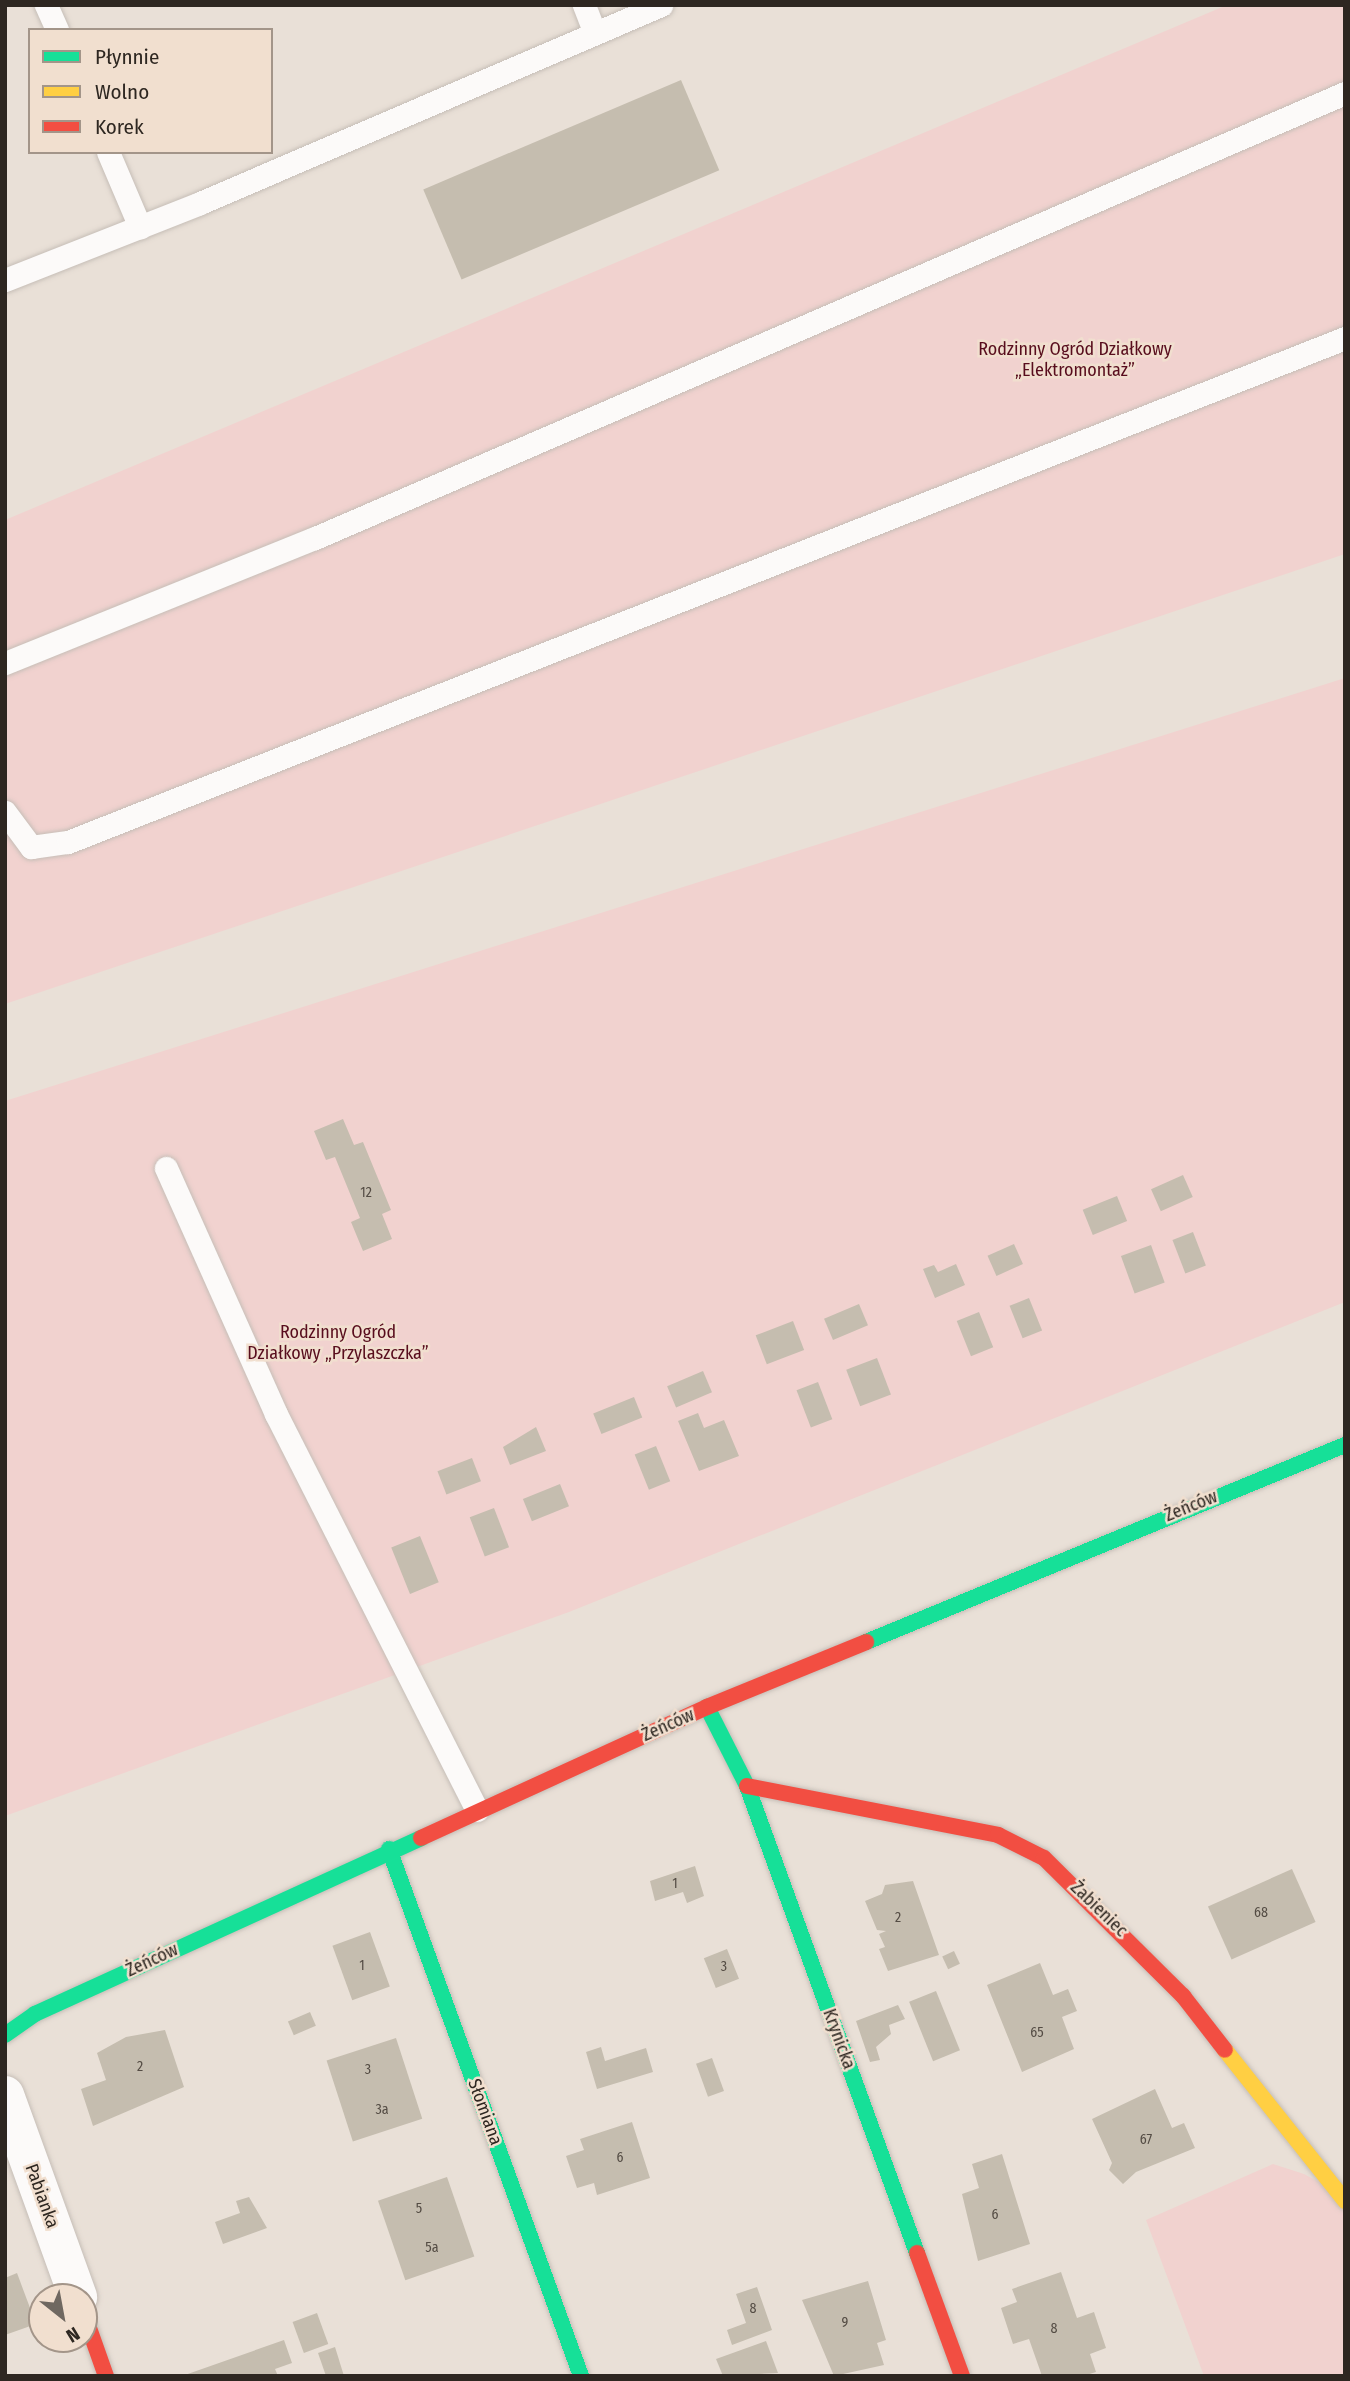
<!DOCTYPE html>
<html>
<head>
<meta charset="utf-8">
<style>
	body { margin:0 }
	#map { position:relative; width:1350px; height:2381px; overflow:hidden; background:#e9e0d7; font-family:"Fira Sans Condensed",sans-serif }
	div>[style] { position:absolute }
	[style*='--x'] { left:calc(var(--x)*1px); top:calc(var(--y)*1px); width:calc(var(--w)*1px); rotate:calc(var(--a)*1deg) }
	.green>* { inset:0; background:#f1d2cf }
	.building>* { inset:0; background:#c5bdaf; transform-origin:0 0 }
	.roads { filter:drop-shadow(0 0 2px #c6beb7) drop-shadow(0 0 2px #c6beb7) }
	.lane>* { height:23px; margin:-11.5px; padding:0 11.5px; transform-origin:11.5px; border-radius:11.5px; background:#fcfaf9 }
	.street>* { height:38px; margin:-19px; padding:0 19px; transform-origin:19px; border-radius:19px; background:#fcfaf9 }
	.fast>* { height:16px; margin:-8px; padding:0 8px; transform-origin:8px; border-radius:8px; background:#16e098 }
	.slow>* { height:16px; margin:-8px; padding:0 8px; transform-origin:8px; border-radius:8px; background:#ffcf43 }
	.jam>* { height:16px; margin:-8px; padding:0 8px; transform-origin:8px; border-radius:8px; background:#f24e42 }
	span { translate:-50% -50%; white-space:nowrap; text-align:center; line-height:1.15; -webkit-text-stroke:5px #f1dfcf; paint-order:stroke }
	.number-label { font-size:14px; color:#544c44 }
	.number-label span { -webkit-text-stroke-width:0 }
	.park-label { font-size:18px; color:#580d1d }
	.street-label { font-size:18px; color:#2e2721 }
	.frame { position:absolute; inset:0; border:7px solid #2e2721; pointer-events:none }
	.legend { position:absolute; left:28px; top:28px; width:245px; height:126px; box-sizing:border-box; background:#f1dfcf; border:2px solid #a39589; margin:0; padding:9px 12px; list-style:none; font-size:21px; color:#2e2721 }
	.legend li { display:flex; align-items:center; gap:14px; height:35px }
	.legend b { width:35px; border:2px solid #a39589 }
	.north { position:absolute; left:28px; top:2283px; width:70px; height:70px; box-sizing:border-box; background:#f1dfcf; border:2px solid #a39589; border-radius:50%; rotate:149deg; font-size:19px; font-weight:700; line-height:28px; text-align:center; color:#2e2721 }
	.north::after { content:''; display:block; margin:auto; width:24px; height:32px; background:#6f6861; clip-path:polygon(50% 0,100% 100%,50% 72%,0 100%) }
</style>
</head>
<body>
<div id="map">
	<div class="green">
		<i style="clip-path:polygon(1227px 5px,1345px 5px,1345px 554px,5px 1004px,5px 520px)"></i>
		<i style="clip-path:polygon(1345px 678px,1345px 1302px,569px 1612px,5px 1816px,5px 1101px)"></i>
		<i style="clip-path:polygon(1273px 2164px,1304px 2174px,1345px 2196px,1345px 2376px,1204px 2376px,1146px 2220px)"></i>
	</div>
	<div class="building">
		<i style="left:681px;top:80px;width:98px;height:280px;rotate:67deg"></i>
		<i style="clip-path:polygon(343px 1119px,354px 1145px,363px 1142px,391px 1210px,382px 1214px,392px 1239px,363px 1251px,351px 1222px,360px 1218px,335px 1157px,326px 1160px,314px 1131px)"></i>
		<i style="left:1183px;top:1175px;width:24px;height:35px;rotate:66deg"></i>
		<i style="left:1117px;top:1196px;width:27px;height:37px;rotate:68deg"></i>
		<i style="left:1193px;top:1232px;width:36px;height:22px;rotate:69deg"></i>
		<i style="left:1014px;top:1244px;width:22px;height:29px;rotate:66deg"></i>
		<i style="left:1151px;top:1245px;width:40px;height:32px;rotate:70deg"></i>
		<i style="clip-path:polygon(956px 1264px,965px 1285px,935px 1298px,923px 1269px,934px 1265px,938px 1272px)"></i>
		<i style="left:1029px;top:1298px;width:35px;height:21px;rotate:68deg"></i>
		<i style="left:859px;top:1304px;width:23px;height:38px;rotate:67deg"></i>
		<i style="left:979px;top:1312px;width:38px;height:24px;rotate:68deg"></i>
		<i style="left:793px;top:1321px;width:31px;height:40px;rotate:69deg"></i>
		<i style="left:877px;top:1358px;width:39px;height:33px;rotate:69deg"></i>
		<i style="left:703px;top:1371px;width:23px;height:39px;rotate:67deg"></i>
		<i style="left:818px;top:1382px;width:40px;height:23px;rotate:69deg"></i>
		<i style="left:634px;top:1397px;width:22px;height:44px;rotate:68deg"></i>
		<i style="clip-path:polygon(698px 1413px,704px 1428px,724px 1420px,739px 1456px,699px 1471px,678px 1421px)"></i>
		<i style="clip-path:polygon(536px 1427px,546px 1451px,510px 1465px,503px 1447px)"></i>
		<i style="left:656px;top:1446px;width:38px;height:23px;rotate:68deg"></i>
		<i style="left:472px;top:1458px;width:25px;height:37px;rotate:69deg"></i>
		<i style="left:560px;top:1484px;width:24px;height:40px;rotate:68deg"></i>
		<i style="left:494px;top:1508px;width:42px;height:26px;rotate:69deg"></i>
		<i style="left:420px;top:1536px;width:50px;height:31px;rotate:68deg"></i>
		<i style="clip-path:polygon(695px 1866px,704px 1896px,687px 1903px,683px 1892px,655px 1901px,650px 1881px)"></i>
		<i style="left:1292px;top:1869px;width:58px;height:92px;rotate:66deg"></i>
		<i style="clip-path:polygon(913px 1881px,939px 1955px,888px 1971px,879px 1949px,885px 1947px,879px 1934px,886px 1931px,877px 1930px,865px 1901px,882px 1894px,885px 1885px)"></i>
		<i style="left:370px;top:1932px;width:58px;height:40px;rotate:70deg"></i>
		<i style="left:727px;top:1949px;width:32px;height:25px;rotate:68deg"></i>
		<i style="left:954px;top:1951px;width:14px;height:13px;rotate:65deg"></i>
		<i style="clip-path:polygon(1040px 1963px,1053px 1995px,1068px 1989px,1077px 2011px,1062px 2017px,1074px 2049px,1022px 2072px,987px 1985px)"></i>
		<i style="left:936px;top:1991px;width:64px;height:29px;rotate:68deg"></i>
		<i style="clip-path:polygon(898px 2005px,905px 2019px,889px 2025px,891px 2034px,876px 2047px,880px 2060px,870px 2062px,856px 2021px)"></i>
		<i style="left:310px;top:2012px;width:15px;height:24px;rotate:67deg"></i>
		<i style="clip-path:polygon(165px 2030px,184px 2087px,93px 2126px,81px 2089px,106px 2080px,97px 2053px,126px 2037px)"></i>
		<i style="left:396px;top:2038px;width:85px;height:73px;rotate:72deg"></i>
		<i style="clip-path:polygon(601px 2047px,605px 2061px,646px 2048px,653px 2072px,597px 2089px,586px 2052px)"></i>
		<i style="left:712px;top:2058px;width:35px;height:17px;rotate:70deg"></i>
		<i style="clip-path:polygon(1155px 2089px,1172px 2128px,1184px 2123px,1195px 2148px,1136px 2172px,1123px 2184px,1109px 2170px,1112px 2163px,1092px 2119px)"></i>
		<i style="clip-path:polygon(632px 2122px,650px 2178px,597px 2195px,594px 2183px,577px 2188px,566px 2156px,584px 2150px,580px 2139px)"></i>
		<i style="clip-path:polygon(1002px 2154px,1030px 2244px,978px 2261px,962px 2194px,979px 2188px,972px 2164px)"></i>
		<i style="left:447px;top:2177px;width:84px;height:73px;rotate:71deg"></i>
		<i style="clip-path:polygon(249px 2197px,267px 2228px,223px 2244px,215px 2222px,240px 2213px,236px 2201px)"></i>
		<i style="clip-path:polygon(1061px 2272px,1077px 2318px,1094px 2312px,1106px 2348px,1090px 2354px,1096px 2372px,1083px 2376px,1042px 2376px,1029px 2339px,1013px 2344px,1001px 2308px,1017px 2302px,1012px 2289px)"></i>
		<i style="clip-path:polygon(17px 2273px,36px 2324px,5px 2335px,5px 2278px)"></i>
		<i style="clip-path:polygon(868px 2281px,886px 2340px,877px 2343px,884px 2365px,834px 2376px,802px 2300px)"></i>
		<i style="clip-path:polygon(757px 2287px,772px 2330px,732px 2345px,727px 2330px,746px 2323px,736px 2294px)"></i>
		<i style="left:317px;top:2313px;width:33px;height:26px;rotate:70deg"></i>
		<i style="clip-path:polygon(284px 2340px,292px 2363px,275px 2369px,278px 2376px,182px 2376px)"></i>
		<i style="clip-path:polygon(766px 2341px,778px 2373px,723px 2376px,716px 2359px)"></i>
		<i style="clip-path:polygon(335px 2347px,344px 2376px,326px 2376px,318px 2353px)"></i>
	</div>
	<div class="roads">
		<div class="lane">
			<i style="--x:46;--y:5;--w:27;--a:66"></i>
			<i style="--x:584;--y:5;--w:30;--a:69"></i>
			<i style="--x:108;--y:152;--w:82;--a:66.9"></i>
			<i style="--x:5;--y:280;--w:210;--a:-21.5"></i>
			<i style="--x:200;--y:203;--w:502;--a:-23.24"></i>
			<i style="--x:5;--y:663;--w:334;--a:-22"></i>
			<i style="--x:315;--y:538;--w:1122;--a:-23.37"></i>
			<i style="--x:5;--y:812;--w:44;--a:53.4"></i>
			<i style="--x:31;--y:847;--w:37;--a:-8"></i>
			<i style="--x:68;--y:842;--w:1373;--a:-21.54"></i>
			<i style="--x:166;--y:1168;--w:269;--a:65.9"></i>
			<i style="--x:276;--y:1414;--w:444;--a:63.1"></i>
		</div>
		<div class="street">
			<i style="--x:5;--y:2095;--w:215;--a:70.1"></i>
		</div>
		<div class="fast">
			<i style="--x:866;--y:1642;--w:518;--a:-22.36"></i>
			<i style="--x:707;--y:1707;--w:89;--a:63.1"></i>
			<i style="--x:747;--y:1786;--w:497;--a:70"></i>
			<i style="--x:389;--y:1849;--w:561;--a:69.98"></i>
			<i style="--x:5;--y:2035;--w:37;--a:-35"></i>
			<i style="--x:35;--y:2014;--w:424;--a:-24.5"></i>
		</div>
		<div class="slow">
			<i style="--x:1225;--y:2050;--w:193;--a:51.5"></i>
		</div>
		<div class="jam">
			<i style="--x:747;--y:1786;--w:256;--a:11"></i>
			<i style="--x:998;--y:1835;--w:51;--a:26.6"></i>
			<i style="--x:1044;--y:1858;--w:196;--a:44.8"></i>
			<i style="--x:1183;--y:1996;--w:68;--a:52.1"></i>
			<i style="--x:421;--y:1838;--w:315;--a:-24.6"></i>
			<i style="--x:707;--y:1707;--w:172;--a:-22.2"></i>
			<i style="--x:917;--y:2253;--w:131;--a:69.9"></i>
			<i style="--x:84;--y:2314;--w:66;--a:70.5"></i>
		</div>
	</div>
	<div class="number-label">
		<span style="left:366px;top:1193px">12</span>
		<span style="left:675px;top:1884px">1</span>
		<span style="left:1261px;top:1913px">68</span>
		<span style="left:898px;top:1918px">2</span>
		<span style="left:362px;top:1966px">1</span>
		<span style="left:724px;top:1967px">3</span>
		<span style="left:1037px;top:2033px">65</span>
		<span style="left:140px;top:2067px">2</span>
		<span style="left:368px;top:2070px">3</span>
		<span style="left:382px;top:2110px">3a</span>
		<span style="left:1146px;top:2140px">67</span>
		<span style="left:620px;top:2158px">6</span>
		<span style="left:419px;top:2209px">5</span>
		<span style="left:995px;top:2215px">6</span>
		<span style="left:432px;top:2248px">5a</span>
		<span style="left:753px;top:2309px">8</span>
		<span style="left:845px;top:2323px">9</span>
		<span style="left:1054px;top:2329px">8</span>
	</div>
	<div class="park-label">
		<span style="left:1075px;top:360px">Rodzinny Ogród Działkowy<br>„Elektromontaż”</span>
		<span style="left:338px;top:1343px">Rodzinny Ogród<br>Działkowy „Przylaszczka”</span>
	</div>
	<div class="street-label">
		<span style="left:1191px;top:1506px;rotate:-22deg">Żeńców</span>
		<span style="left:668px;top:1725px;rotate:-24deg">Żeńców</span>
		<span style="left:1099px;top:1909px;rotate:44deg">Żabieniec</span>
		<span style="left:152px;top:1960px;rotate:-25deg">Żeńców</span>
		<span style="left:839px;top:2039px;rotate:70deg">Krynicka</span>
		<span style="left:485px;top:2112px;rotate:70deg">Słomiana</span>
		<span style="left:42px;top:2196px;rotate:70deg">Pabianka</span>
	</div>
	<div class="frame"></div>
	<ul class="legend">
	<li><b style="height:9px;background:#16e098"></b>Płynnie</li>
	<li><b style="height:9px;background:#ffcf43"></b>Wolno</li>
	<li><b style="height:9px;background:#f24e42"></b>Korek</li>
	</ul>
	<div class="north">N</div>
</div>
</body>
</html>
